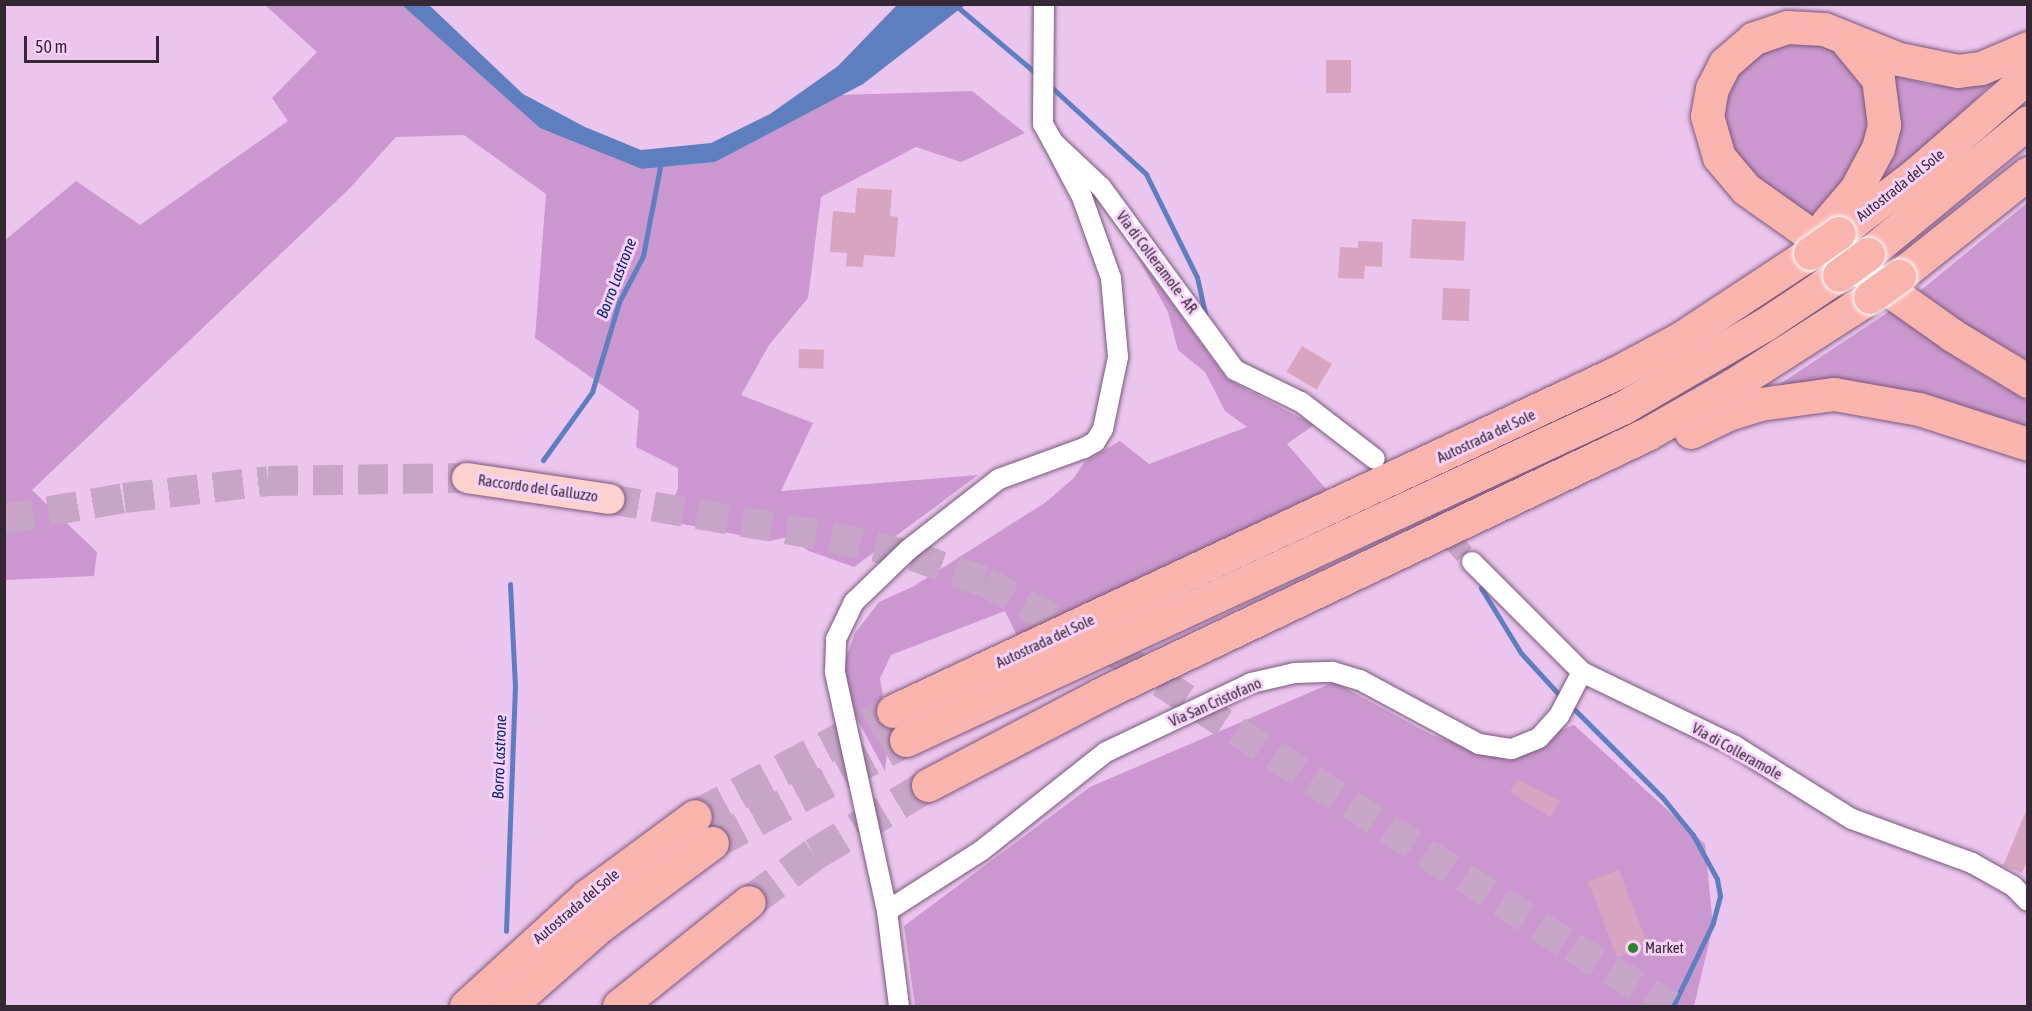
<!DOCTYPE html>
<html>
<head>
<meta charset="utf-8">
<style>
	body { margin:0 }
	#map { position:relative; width:2032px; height:1011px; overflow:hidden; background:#ebc5ee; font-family:"Asap Condensed",sans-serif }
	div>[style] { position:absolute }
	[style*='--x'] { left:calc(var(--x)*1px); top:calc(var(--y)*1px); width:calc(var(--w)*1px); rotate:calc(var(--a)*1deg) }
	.green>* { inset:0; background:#ca98ce }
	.water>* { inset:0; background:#5f7ec0 }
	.stream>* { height:5px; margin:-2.5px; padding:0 2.5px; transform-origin:2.5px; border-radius:2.5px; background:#5f7ec0 }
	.building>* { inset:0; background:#d7a5c1; transform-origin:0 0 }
	.street-tunnel>* { height:20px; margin-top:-10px; transform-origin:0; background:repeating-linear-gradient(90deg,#c7a5c9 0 20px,transparent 0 30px) }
	.primary-tunnel>* { height:30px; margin-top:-15px; transform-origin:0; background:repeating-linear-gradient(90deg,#c7a5c9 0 30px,transparent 0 45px) }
	.highway-tunnel>* { height:33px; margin-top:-16.5px; transform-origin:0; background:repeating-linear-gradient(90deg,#c7a5c9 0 33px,transparent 0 49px) }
	.roads { filter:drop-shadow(0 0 2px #79577c) drop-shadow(0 0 2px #79577c) }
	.street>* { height:20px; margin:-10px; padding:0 10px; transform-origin:10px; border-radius:10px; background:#fff }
	.primary>* { height:30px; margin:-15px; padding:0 15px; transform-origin:15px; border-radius:15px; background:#fcd2ce }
	.highway>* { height:33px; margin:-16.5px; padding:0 16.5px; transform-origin:16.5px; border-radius:16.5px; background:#fab4ae }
	.bridges { filter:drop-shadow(0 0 2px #fff) drop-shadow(0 0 2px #fff) }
	.highway-bridge>* { height:33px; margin:-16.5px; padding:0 16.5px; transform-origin:16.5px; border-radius:16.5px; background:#fab4ae }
	.dots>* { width:16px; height:16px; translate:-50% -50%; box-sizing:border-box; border:3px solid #f8d2fb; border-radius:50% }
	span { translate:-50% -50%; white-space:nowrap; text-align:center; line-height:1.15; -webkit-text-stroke:6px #f8d2fb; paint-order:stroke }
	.street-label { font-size:15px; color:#352736 }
	.poi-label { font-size:15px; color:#352736 }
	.left { translate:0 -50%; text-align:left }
	.water-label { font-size:16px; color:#072572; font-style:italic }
	.frame { position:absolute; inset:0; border:6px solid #352736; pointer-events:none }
	.scale { position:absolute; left:24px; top:36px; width:135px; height:27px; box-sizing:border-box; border:3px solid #352736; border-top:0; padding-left:8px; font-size:18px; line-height:21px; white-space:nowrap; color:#352736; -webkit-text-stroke:4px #f8d2fb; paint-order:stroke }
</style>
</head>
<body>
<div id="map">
	<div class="green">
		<i style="clip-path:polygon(265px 5px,402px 5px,456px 52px,642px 169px,715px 162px,839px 95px,972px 91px,1025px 133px,961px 162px,916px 147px,821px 197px,808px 298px,769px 345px,741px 395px,813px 423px,781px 491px,978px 475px,854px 567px,809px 551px,788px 537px,770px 541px,662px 520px,678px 489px,678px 468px,636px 447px,639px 411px,535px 338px,546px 194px,464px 135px,396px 137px,349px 189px,32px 490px,97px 552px,94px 576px,5px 580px,4px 241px,76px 181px,140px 225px,288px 121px,272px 98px,317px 52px)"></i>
		<i style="clip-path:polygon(1809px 36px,1857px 63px,1874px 129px,1817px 223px,1757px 183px,1721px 137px,1722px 102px,1749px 53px)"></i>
		<i style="clip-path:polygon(1882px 72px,1931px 85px,1990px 81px,1991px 84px,1947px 129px,1876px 185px)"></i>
		<i style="clip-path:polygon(2027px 203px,2027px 360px,1973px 329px,1920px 291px)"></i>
		<i style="clip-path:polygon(1136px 254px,1227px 379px,1314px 425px,1287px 444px,1327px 490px,1017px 636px,1005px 611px,891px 655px,880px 678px,889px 735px,885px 771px,855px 715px,844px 664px,855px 633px,879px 602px,914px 586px,1046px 502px,1074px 478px,1085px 461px,1120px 441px,1149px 464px,1247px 427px,1225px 411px,1205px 372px,1178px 350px,1168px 312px)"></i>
		<i style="clip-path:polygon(1896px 307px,1964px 363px,2027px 401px,2027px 431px,1777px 386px)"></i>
		<i style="clip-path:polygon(1334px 682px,1432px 735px,1510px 761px,1539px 738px,1574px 725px,1705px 844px,1713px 926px,1694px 1006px,915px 1006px,904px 926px,1090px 787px)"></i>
	</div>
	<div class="water">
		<i style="clip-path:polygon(402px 5px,429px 5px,523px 94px,585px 127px,641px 150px,711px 143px,770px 114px,838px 66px,897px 5px,965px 5px,863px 84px,715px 162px,642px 169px,540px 128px)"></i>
	</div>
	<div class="stream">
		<i style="--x:954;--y:4;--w:110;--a:40.2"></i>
		<i style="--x:1049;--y:85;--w:132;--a:42.5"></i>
		<i style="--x:1146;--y:174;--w:115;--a:63.7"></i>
		<i style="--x:1197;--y:277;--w:42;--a:77.6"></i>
		<i style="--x:543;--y:460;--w:84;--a:-54.2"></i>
		<i style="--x:592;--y:392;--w:94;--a:-73.3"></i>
		<i style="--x:619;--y:302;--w:52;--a:-62.4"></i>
		<i style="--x:643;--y:256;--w:96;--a:-79.2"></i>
		<i style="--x:1481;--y:588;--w:76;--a:58.4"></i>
		<i style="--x:1521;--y:653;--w:62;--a:47.6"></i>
		<i style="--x:1570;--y:705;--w:130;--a:45"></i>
		<i style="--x:1662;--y:797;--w:49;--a:50.8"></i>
		<i style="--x:1693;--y:835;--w:50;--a:61.4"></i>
		<i style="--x:1717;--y:879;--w:17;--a:80"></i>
		<i style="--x:1720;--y:896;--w:28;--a:105"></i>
		<i style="--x:1713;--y:923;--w:92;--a:115.7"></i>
		<i style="--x:506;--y:931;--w:244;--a:-87.9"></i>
		<i style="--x:515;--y:687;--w:103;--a:-92.8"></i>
	</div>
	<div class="building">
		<i style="left:1326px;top:60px;width:25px;height:33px"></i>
		<i style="clip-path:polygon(857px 188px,892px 190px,890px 216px,898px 217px,895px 257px,864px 255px,863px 267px,846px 266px,847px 253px,830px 252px,833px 211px,855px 213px)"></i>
		<i style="left:1412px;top:219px;width:54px;height:39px;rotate:3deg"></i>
		<i style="clip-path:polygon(1358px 241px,1383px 242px,1382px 267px,1365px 266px,1364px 279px,1338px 278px,1340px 247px,1358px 248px)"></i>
		<i style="left:1443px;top:288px;width:27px;height:32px;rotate:2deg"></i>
		<i style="left:1302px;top:346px;width:35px;height:30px;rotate:31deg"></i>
		<i style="left:799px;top:349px;width:25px;height:19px;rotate:2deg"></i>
		<i style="clip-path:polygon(1518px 780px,1560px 801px,1550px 817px,1510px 792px)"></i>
		<i style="clip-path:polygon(2028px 806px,2028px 859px,2022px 873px,2003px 866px)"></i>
		<i style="left:1619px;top:870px;width:81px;height:33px;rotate:69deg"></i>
	</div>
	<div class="street-tunnel">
		<i style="--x:1410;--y:496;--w:91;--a:46.8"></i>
	</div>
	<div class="primary-tunnel">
		<i style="--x:609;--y:499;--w:225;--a:9.7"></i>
		<i style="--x:831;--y:537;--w:84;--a:13"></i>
		<i style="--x:913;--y:556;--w:77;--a:19.9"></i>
		<i style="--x:985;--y:582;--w:158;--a:28.8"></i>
		<i style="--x:1123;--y:658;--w:534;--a:32.77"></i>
		<i style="--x:1572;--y:947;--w:115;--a:30.8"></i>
		<i style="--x:4;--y:519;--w:122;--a:-9.9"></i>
		<i style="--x:124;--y:498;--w:145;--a:-6.7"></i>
		<i style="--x:268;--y:481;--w:199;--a:-0.9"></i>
	</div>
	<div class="highway-tunnel">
		<i style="--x:695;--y:816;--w:224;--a:-27.9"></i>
		<i style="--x:712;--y:843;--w:220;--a:-28"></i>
		<i style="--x:749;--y:902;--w:81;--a:-36.4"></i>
		<i style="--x:814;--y:854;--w:133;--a:-31.2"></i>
	</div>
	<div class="roads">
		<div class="street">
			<i style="--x:1044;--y:4;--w:120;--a:90.5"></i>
			<i style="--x:1043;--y:124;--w:21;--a:61"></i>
			<i style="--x:1053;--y:142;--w:66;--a:43.2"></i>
			<i style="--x:1101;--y:187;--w:227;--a:53.8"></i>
			<i style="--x:1235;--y:370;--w:73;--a:25.9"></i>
			<i style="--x:1301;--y:402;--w:93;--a:37.6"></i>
			<i style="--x:1472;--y:562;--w:156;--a:45"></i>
			<i style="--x:1582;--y:672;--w:170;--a:25.8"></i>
			<i style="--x:1735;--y:746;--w:138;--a:32"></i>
			<i style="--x:1852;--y:819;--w:128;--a:20.1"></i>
			<i style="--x:1972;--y:863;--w:47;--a:29.3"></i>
			<i style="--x:2013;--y:886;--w:21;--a:45"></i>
			<i style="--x:887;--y:911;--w:112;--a:-32.6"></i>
			<i style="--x:981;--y:851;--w:159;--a:-38.4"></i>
			<i style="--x:1106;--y:752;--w:161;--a:-25.4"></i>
			<i style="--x:1251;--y:683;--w:45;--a:-12.8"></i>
			<i style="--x:1295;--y:673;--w:38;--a:-2"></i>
			<i style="--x:1333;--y:672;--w:28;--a:17"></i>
			<i style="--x:1360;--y:680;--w:135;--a:28.3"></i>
			<i style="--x:1479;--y:744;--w:33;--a:9"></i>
			<i style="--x:1512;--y:749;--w:29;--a:-22"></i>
			<i style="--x:1539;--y:738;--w:30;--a:-48"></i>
			<i style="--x:1559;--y:716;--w:50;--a:-62.4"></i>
			<i style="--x:899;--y:1006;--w:96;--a:-97.2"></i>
			<i style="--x:887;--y:911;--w:245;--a:-102.3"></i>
			<i style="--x:835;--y:672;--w:33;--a:-88"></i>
			<i style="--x:836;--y:639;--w:41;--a:-64.1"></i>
			<i style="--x:854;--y:602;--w:75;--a:-43.9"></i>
			<i style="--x:908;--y:550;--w:115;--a:-38"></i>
			<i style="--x:999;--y:479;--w:90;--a:-20"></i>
			<i style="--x:1084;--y:448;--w:13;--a:-29"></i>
			<i style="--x:1095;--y:442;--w:15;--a:-58"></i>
			<i style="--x:1103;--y:429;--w:74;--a:-78.2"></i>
			<i style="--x:1118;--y:357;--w:79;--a:-95.1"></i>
			<i style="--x:1111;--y:278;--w:86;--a:-109.7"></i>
			<i style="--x:1082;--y:197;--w:62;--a:-117.8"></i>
		</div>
		<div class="primary">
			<i style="--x:467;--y:478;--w:144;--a:8.4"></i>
		</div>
		<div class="highway">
			<i style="--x:2028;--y:48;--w:51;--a:156.9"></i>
			<i style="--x:1981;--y:68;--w:23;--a:173"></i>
			<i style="--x:1958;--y:71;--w:60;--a:-168.5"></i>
			<i style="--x:1899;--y:59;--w:81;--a:-158.2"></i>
			<i style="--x:1824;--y:29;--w:37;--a:-177"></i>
			<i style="--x:1787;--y:27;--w:36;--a:161"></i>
			<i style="--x:1753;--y:39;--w:37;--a:139"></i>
			<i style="--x:1725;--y:63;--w:28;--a:117"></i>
			<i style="--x:1712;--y:88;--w:28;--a:100"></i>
			<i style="--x:1707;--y:116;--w:43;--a:73.7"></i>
			<i style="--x:1719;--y:157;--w:42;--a:49.8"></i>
			<i style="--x:1746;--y:189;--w:252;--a:35.3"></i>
			<i style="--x:1952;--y:335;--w:89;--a:31.2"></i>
			<i style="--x:1827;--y:223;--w:45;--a:-49.5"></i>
			<i style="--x:1856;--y:189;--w:47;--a:-61.8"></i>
			<i style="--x:1878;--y:148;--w:24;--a:-75"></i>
			<i style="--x:1884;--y:125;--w:46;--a:-97.4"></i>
			<i style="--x:1878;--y:79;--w:52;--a:-129.5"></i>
			<i style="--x:1839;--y:233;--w:98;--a:-37.6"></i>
			<i style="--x:1917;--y:173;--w:147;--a:-41.1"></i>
			<i style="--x:1868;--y:254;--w:207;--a:-39.5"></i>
			<i style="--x:1899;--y:276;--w:165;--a:-38.6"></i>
			<i style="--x:1691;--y:432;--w:41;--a:-25.9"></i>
			<i style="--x:1728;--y:414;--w:34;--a:-17"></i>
			<i style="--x:1760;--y:404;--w:75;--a:-7.7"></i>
			<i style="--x:1834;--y:394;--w:86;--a:10"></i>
			<i style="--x:1919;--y:409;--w:114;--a:17.8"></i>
			<i style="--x:893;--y:711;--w:798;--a:-25.06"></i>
			<i style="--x:1616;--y:373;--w:74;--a:-28.3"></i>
			<i style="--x:1681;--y:338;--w:154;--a:-33.4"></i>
			<i style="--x:906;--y:740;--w:791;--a:-24.88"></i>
			<i style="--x:1624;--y:407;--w:162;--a:-30.4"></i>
			<i style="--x:1764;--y:325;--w:90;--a:-33.7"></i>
			<i style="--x:928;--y:785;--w:195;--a:-27.7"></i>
			<i style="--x:1101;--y:694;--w:605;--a:-25.46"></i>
			<i style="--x:1647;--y:434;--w:99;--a:-29.7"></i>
			<i style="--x:1733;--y:385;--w:163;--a:-32.7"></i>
			<i style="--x:466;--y:1006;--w:164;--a:-42.3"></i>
			<i style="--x:587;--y:896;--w:134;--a:-36.5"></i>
			<i style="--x:509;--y:1006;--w:123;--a:-41.4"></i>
			<i style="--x:601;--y:925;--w:138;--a:-36.5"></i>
			<i style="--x:619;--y:1006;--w:166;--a:-38.7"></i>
		</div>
	</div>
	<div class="bridges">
		<div class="highway-bridge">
			<i style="--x:1810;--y:253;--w:35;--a:-35"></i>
			<i style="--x:1839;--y:275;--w:36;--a:-36"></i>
			<i style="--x:1870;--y:297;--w:36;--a:-36"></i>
		</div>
	</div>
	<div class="dots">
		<i style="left:1633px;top:948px;background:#2c822f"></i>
	</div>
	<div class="street-label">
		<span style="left:1900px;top:185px;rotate:-38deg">Autostrada del Sole</span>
		<span style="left:1157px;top:262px;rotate:53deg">Via di Colleramole - AR</span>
		<span style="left:1486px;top:436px;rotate:-25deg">Autostrada del Sole</span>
		<span style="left:538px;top:488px;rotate:8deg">Raccordo del Galluzzo</span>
		<span style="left:1045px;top:641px;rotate:-25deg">Autostrada del Sole</span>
		<span style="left:1215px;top:702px;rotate:-24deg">Via San Cristofano</span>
		<span style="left:1737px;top:751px;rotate:29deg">Via di Colleramole</span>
		<span style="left:576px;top:906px;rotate:-40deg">Autostrada del Sole</span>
	</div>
	<div class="poi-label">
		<span class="left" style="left:1645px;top:948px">Market</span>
	</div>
	<div class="water-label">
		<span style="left:616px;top:278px;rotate:-69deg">Borro Lastrone</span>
		<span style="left:499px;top:757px;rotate:-88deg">Borro Lastrone</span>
	</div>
	<div class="frame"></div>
	<div class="scale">50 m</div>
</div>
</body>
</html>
